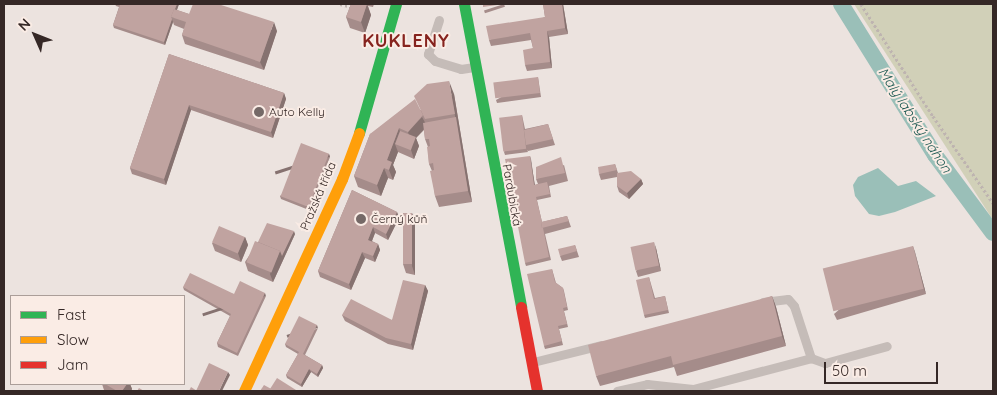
<!DOCTYPE html>
<html>
<head>
<meta charset="utf-8">
<style>
	body { margin:0 }
	#map { position:relative; width:997px; height:395px; overflow:hidden; background:#ece3df; font-family:Quicksand,sans-serif }
	div>[style] { position:absolute }
	[style*='--x'] { left:calc(var(--x)*1px); top:calc(var(--y)*1px); width:calc(var(--w)*1px); rotate:calc(var(--a)*1deg) }
	.green>* { inset:0; background:#d1d0b8 }
	.water>* { inset:0; background:#9abfb8 }
	.canal>* { height:16px; margin:-8px; padding:0 8px; transform-origin:8px; border-radius:8px; background:#9abfb8 }
	.path>* { height:2.5px; margin-top:-1.25px; transform-origin:0; background:repeating-linear-gradient(90deg,#beb4b0 0 2.5px,transparent 0 5px) }
	.lane>* { height:9px; margin:-4.5px; padding:0 4.5px; transform-origin:4.5px; border-radius:4.5px; background:#c5bcb8 }
	.fast>* { height:11px; margin:-5.5px; padding:0 5.5px; transform-origin:5.5px; border-radius:5.5px; background:#30b455 }
	.slow>* { height:11px; margin:-5.5px; padding:0 5.5px; transform-origin:5.5px; border-radius:5.5px; background:#ff9f0a }
	.jam>* { height:11px; margin:-5.5px; padding:0 5.5px; transform-origin:5.5px; border-radius:5.5px; background:#e5322d }
	.wall>* { inset:0; background:#a58c8a; transform-origin:0 0 }
	.shaded-wall>* { inset:0; background:#867270; transform-origin:0 0 }
	.building>* { inset:0; background:#c0a3a0; transform-origin:0 0 }
	.dots>* { width:14px; height:14px; translate:-50% -50%; box-sizing:border-box; border:2px solid #faece5; border-radius:50% }
	span { translate:-50% -50%; white-space:nowrap; text-align:center; line-height:1.15; -webkit-text-stroke:4px #faece5; paint-order:stroke }
	.poi-label { font-size:12px; color:#352826 }
	.left { translate:0 -50%; text-align:left }
	.street-label { font-size:12px; color:#352826 }
	.water-label { font-size:14px; color:#1b5851; font-style:italic }
	.district-label { font-size:18px; color:#86231e; font-weight:700; letter-spacing:1px }
	.frame { position:absolute; inset:0; border:5px solid #352826; pointer-events:none }
	.legend { position:absolute; left:10px; top:295px; width:175px; height:90px; box-sizing:border-box; background:#faece5; border:1px solid #ab9e99; margin:0; padding:6px 9px; list-style:none; font-size:15px; color:#352826 }
	.legend li { display:flex; align-items:center; gap:10px; height:25px }
	.legend b { width:25px; border:1px solid #ab9e99 }
	.north { position:absolute; left:10px; top:10px; width:50px; height:50px; -webkit-text-stroke:4px #faece5; paint-order:stroke; rotate:314deg; font-size:14px; font-weight:700; line-height:20px; text-align:center; color:#352826 }
	.north::after { content:''; display:block; margin:auto; width:18px; height:22px; background:#352826; clip-path:polygon(50% 0,100% 100%,50% 72%,0 100%) }
	.scale { position:absolute; left:824px; top:362px; width:114px; height:22px; box-sizing:border-box; border:2px solid #352826; border-top:0; padding-left:6px; font-size:15px; line-height:18px; white-space:nowrap; color:#352826; -webkit-text-stroke:4px #faece5; paint-order:stroke }
</style>
</head>
<body>
<div id="map">
	<div class="green">
		<i style="clip-path:polygon(854px 4px,993px 4px,993px 220px)"></i>
	</div>
	<div class="water">
		<i style="clip-path:polygon(878px 168px,898px 186px,916px 181px,936px 196px,895px 212px,879px 216px,869px 214px,855px 196px,853px 185px,858px 177px)"></i>
	</div>
	<div class="canal">
		<i style="--x:841;--y:4;--w:178;--a:58.1"></i>
		<i style="--x:935;--y:155;--w:97;--a:53.4"></i>
	</div>
	<div class="path">
		<i style="--x:340;--y:4;--w:12;--a:14"></i>
		<i style="--x:861;--y:4;--w:133;--a:57.3"></i>
		<i style="--x:933;--y:116;--w:106;--a:55.4"></i>
	</div>
	<div class="lane">
		<i style="--x:439;--y:20;--w:36;--a:108"></i>
		<i style="--x:428;--y:54;--w:10;--a:45"></i>
		<i style="--x:435;--y:61;--w:27;--a:17"></i>
		<i style="--x:461;--y:69;--w:13;--a:-9"></i>
		<i style="--x:763;--y:302;--w:25;--a:-7"></i>
		<i style="--x:788;--y:299;--w:9;--a:49"></i>
		<i style="--x:794;--y:306;--w:55;--a:71.9"></i>
		<i style="--x:811;--y:358;--w:15;--a:20"></i>
		<i style="--x:825;--y:363;--w:64;--a:-15.3"></i>
		<i style="--x:533;--y:362;--w:70;--a:-14"></i>
		<i style="--x:617;--y:391;--w:31;--a:-13"></i>
		<i style="--x:647;--y:384;--w:46;--a:6.2"></i>
		<i style="--x:693;--y:389;--w:122;--a:-14.7"></i>
	</div>
	<div class="fast">
		<i style="--x:464;--y:4;--w:308;--a:79.3"></i>
		<i style="--x:359;--y:133;--w:134;--a:-74"></i>
	</div>
	<div class="slow">
		<i style="--x:244;--y:391;--w:234;--a:-65.2"></i>
		<i style="--x:342;--y:179;--w:49;--a:-69.7"></i>
	</div>
	<div class="jam">
		<i style="--x:521;--y:307;--w:86;--a:79.2"></i>
	</div>
	<div class="wall">
		<i style="clip-path:polygon(115px 4px,179px 4px,177px 10px,189px 14px,277px 31px,264px 70px,185px 44px,182px 35px,184px 29px,174px 25px,173px 22px,165px 45px,114px 28px,113px 25px,119px 7px,116px 6px)"></i>
		<i style="clip-path:polygon(351px 4px,374px 4px,373px 7px,368px 6px,371px 15px,365px 33px,350px 28px,346px 17px)"></i>
		<i style="left:504px;top:4px;width:3px;height:21px;rotate:72deg"></i>
		<i style="clip-path:polygon(543px 4px,563px 4px,568px 34px,549px 37px,552px 68px,527px 71px,525px 65px,533px 48px,531px 40px,491px 46px,489px 40px,545px 17px)"></i>
		<i style="clip-path:polygon(169px 54px,284px 93px,286px 99px,273px 138px,191px 110px,166px 185px,132px 174px,130px 168px)"></i>
		<i style="clip-path:polygon(538px 77px,541px 97px,497px 103px,496px 100px)"></i>
		<i style="clip-path:polygon(454px 94px,472px 202px,439px 207px,435px 196px,432px 171px,429px 164px,428px 147px,425px 139px,424px 130px,416px 138px,419px 146px,414px 159px,398px 152px,393px 165px,396px 172px,393px 180px,388px 178px,381px 196px,358px 187px,354px 176px,370px 134px)"></i>
		<i style="clip-path:polygon(522px 115px,525px 129px,548px 124px,555px 145px,528px 151px,527px 150px,528px 152px,505px 155px,504px 152px)"></i>
		<i style="clip-path:polygon(329px 154px,330px 157px,309px 210px,281px 199px,280px 196px)"></i>
		<i style="clip-path:polygon(530px 156px,535px 185px,538px 184px,536px 179px,564px 165px,568px 181px,549px 186px,551px 197px,537px 200px,542px 222px,567px 216px,571px 227px,545px 234px,551px 260px,526px 266px,525px 263px)"></i>
		<i style="clip-path:polygon(615px 164px,618px 173px,641px 179px,643px 184px,629px 199px,619px 192px,617px 186px,617px 177px,601px 180px,599px 174px)"></i>
		<i style="clip-path:polygon(352px 190px,397px 212px,399px 218px,388px 240px,375px 233px,372px 241px,378px 244px,380px 250px,375px 262px,365px 258px,351px 290px,320px 277px,318px 271px)"></i>
		<i style="clip-path:polygon(412px 213px,415px 222px,415px 275px,406px 273px,403px 264px)"></i>
		<i style="clip-path:polygon(295px 234px,273px 282px,248px 271px,245px 262px,258px 242px)"></i>
		<i style="clip-path:polygon(245px 237px,248px 245px,241px 262px,215px 251px,212px 243px)"></i>
		<i style="clip-path:polygon(575px 245px,579px 257px,562px 261px,560px 256px)"></i>
		<i style="clip-path:polygon(913px 246px,926px 294px,837px 320px,834px 314px)"></i>
		<i style="clip-path:polygon(656px 248px,661px 271px,638px 277px,636px 271px)"></i>
		<i style="clip-path:polygon(552px 269px,556px 283px,563px 288px,564px 291px,568px 310px,564px 311px,568px 327px,559px 329px,563px 345px,545px 349px,544px 346px)"></i>
		<i style="clip-path:polygon(649px 277px,655px 298px,665px 296px,669px 313px,645px 318px,644px 315px)"></i>
		<i style="clip-path:polygon(425px 285px,428px 291px,413px 350px,388px 344px,345px 321px,342px 315px,392px 320px)"></i>
		<i style="clip-path:polygon(183px 287px,234px 294px,266px 296px,238px 356px,218px 347px,217px 343px,230px 316px,184px 290px)"></i>
		<i style="clip-path:polygon(772px 296px,776px 307px,786px 346px,677px 376px,674px 367px,600px 386px,596px 376px)"></i>
		<i style="clip-path:polygon(318px 328px,305px 355px,322px 365px,323px 368px,318px 377px,311px 372px,302px 387px,287px 378px,286px 375px,298px 354px,286px 347px,285px 344px)"></i>
		<i style="clip-path:polygon(102px 384px,130px 384px,132px 389px,131px 391px,106px 391px,104px 390px)"></i>
	</div>
	<div class="shaded-wall">
		<i style="clip-path:polygon(177px 4px,179px 4px,174px 18px,172px 17px)"></i>
		<i style="clip-path:polygon(367px 4px,371px 15px,365px 33px,361px 22px)"></i>
		<i style="clip-path:polygon(562px 4px,563px 4px,568px 34px,565px 28px)"></i>
		<i style="clip-path:polygon(172px 19px,173px 22px,165px 45px,164px 42px)"></i>
		<i style="clip-path:polygon(274px 22px,277px 31px,264px 70px,260px 62px)"></i>
		<i style="clip-path:polygon(547px 31px,549px 37px,552px 68px,550px 62px)"></i>
		<i style="clip-path:polygon(449px 81px,454px 94px,472px 202px,468px 191px)"></i>
		<i style="clip-path:polygon(284px 93px,286px 99px,273px 138px,271px 132px)"></i>
		<i style="clip-path:polygon(189px 105px,191px 110px,166px 185px,164px 179px)"></i>
		<i style="clip-path:polygon(422px 117px,427px 126px,416px 138px,419px 146px,414px 159px,411px 150px,411px 143px,408px 132px)"></i>
		<i style="clip-path:polygon(399px 128px,402px 139px,395px 144px,398px 152px,393px 165px,396px 172px,393px 180px,389px 170px,387px 160px)"></i>
		<i style="left:329px;top:154px;width:3px;height:57px;rotate:72deg"></i>
		<i style="clip-path:polygon(530px 156px,531px 159px,535px 188px,534px 185px)"></i>
		<i style="clip-path:polygon(384px 168px,388px 178px,381px 196px,377px 185px)"></i>
		<i style="clip-path:polygon(641px 179px,643px 184px,629px 199px,627px 193px)"></i>
		<i style="clip-path:polygon(397px 212px,399px 218px,388px 240px,386px 234px)"></i>
		<i style="clip-path:polygon(412px 213px,415px 222px,415px 275px,412px 266px)"></i>
		<i style="clip-path:polygon(373px 227px,375px 233px,370px 246px,368px 240px)"></i>
		<i style="clip-path:polygon(294px 231px,295px 234px,273px 282px,270px 274px,280px 251px)"></i>
		<i style="clip-path:polygon(245px 237px,248px 245px,241px 262px,238px 253px)"></i>
		<i style="clip-path:polygon(654px 242px,656px 248px,661px 271px,659px 265px)"></i>
		<i style="clip-path:polygon(378px 244px,380px 250px,375px 262px,373px 256px)"></i>
		<i style="clip-path:polygon(913px 246px,915px 252px,926px 294px,924px 289px)"></i>
		<i style="clip-path:polygon(362px 252px,365px 258px,351px 290px,349px 284px)"></i>
		<i style="clip-path:polygon(425px 285px,428px 291px,413px 350px,411px 344px)"></i>
		<i style="left:265px;top:293px;width:3px;height:66px;rotate:72deg"></i>
		<i style="clip-path:polygon(772px 296px,776px 307px,786px 346px,782px 336px)"></i>
		<i style="left:317px;top:325px;width:3px;height:32px;rotate:72deg"></i>
		<i style="clip-path:polygon(322px 365px,323px 368px,318px 377px,317px 374px)"></i>
		<i style="clip-path:polygon(309px 369px,311px 372px,302px 387px,301px 384px)"></i>
		<i style="clip-path:polygon(228px 372px,230px 375px,222px 391px,219px 391px)"></i>
		<i style="clip-path:polygon(127px 384px,130px 384px,132px 389px,131px 391px,122px 391px)"></i>
	</div>
	<div class="building">
		<i style="clip-path:polygon(117px 4px,177px 4px,175px 9px,174px 9px,171px 17px,172px 19px,164px 42px,113px 25px,120px 5px)"></i>
		<i style="clip-path:polygon(193px 4px,218px 4px,274px 22px,260px 62px,182px 35px,186px 22px,171px 17px,174px 9px,189px 14px)"></i>
		<i style="clip-path:polygon(351px 4px,367px 4px,361px 22px,346px 17px)"></i>
		<i style="clip-path:polygon(483px 4px,504px 4px,483px 7px)"></i>
		<i style="clip-path:polygon(543px 4px,562px 4px,565px 28px,547px 31px,550px 62px,525px 65px,523px 50px,533px 48px,530px 33px,489px 40px,486px 26px,545px 17px)"></i>
		<i style="clip-path:polygon(169px 54px,284px 93px,271px 132px,189px 105px,164px 179px,130px 168px)"></i>
		<i style="left:538px;top:77px;width:16px;height:45px;rotate:83deg"></i>
		<i style="clip-path:polygon(449px 81px,455px 114px,425px 119px,414px 96px,427px 84px)"></i>
		<i style="clip-path:polygon(415px 99px,423px 115px,408px 132px,399px 128px,387px 160px,392px 162px,389px 170px,384px 168px,377px 185px,354px 176px,370px 134px)"></i>
		<i style="left:522px;top:115px;width:34px;height:23px;rotate:83deg"></i>
		<i style="clip-path:polygon(456px 117px,468px 191px,435px 196px,430px 171px,434px 170px,433px 163px,429px 164px,427px 147px,430px 146px,429px 139px,425px 139px,423px 123px)"></i>
		<i style="clip-path:polygon(548px 124px,553px 139px,526px 145px,524px 130px)"></i>
		<i style="left:400px;top:131px;width:17px;height:14px;rotate:21deg"></i>
		<i style="left:301px;top:143px;width:30px;height:57px;rotate:21deg"></i>
		<i style="clip-path:polygon(530px 156px,534px 185px,547px 182px,550px 194px,536px 197px,542px 222px,541px 222px,542px 228px,543px 228px,549px 257px,525px 263px,505px 159px)"></i>
		<i style="clip-path:polygon(561px 157px,565px 173px,536px 179px,536px 167px)"></i>
		<i style="clip-path:polygon(615px 164px,617px 170px,599px 174px,598px 167px)"></i>
		<i style="clip-path:polygon(631px 171px,641px 179px,627px 193px,617px 186px,617px 173px)"></i>
		<i style="clip-path:polygon(352px 190px,397px 212px,386px 234px,373px 227px,368px 240px,378px 244px,373px 256px,362px 252px,349px 284px,318px 271px)"></i>
		<i style="left:403px;top:213px;width:9px;height:51px"></i>
		<i style="clip-path:polygon(567px 216px,569px 221px,542px 228px,541px 222px)"></i>
		<i style="clip-path:polygon(267px 223px,294px 231px,282px 256px,280px 251px,258px 242px)"></i>
		<i style="left:219px;top:226px;width:28px;height:18px;rotate:23deg"></i>
		<i style="left:255px;top:241px;width:27px;height:23px;rotate:22deg"></i>
		<i style="left:654px;top:242px;width:24px;height:24px;rotate:78deg"></i>
		<i style="clip-path:polygon(575px 245px,577px 251px,560px 256px,558px 249px)"></i>
		<i style="left:913px;top:246px;width:44px;height:93px;rotate:76deg"></i>
		<i style="clip-path:polygon(552px 269px,555px 282px,563px 288px,567px 307px,563px 308px,567px 324px,558px 326px,562px 341px,544px 346px,527px 274px)"></i>
		<i style="clip-path:polygon(190px 273px,234px 294px,240px 281px,265px 293px,237px 353px,217px 343px,231px 314px,183px 287px)"></i>
		<i style="clip-path:polygon(649px 277px,654px 299px,665px 296px,668px 310px,644px 315px,636px 280px)"></i>
		<i style="clip-path:polygon(403px 280px,425px 285px,411px 344px,386px 338px,342px 315px,351px 299px,392px 320px)"></i>
		<i style="clip-path:polygon(772px 296px,782px 336px,673px 365px,671px 356px,596px 376px,588px 345px)"></i>
		<i style="clip-path:polygon(299px 316px,317px 325px,303px 354px,322px 365px,317px 374px,309px 369px,301px 384px,286px 375px,299px 352px,285px 344px)"></i>
		<i style="clip-path:polygon(209px 363px,228px 372px,219px 391px,196px 391px)"></i>
		<i style="clip-path:polygon(277px 378px,296px 390px,295px 391px,275px 391px,270px 389px)"></i>
		<i style="clip-path:polygon(105px 384px,127px 384px,122px 391px,117px 391px)"></i>
		<i style="clip-path:polygon(264px 385px,275px 391px,260px 391px)"></i>
		<i style="clip-path:polygon(191px 387px,197px 391px,189px 391px)"></i>
		<i style="clip-path:polygon(139px 388px,144px 391px,137px 391px)"></i>
	</div>
	<div class="dots">
		<i style="left:259px;top:112px;background:#756967"></i>
		<i style="left:361px;top:219px;background:#756967"></i>
	</div>
	<div class="poi-label">
		<span class="left" style="left:269px;top:112px">Auto Kelly</span>
		<span class="left" style="left:371px;top:219px">Černý kůň</span>
	</div>
	<div class="street-label">
		<span style="left:512px;top:195px;rotate:80deg">Pardubická</span>
		<span style="left:318px;top:196px;rotate:-67deg">Pražská třída</span>
	</div>
	<div class="water-label">
		<span style="left:915px;top:120px;rotate:57deg">Malý labský náhon</span>
	</div>
	<div class="district-label">
		<span style="left:406px;top:41px">KUKLENY</span>
	</div>
	<div class="frame"></div>
	<ul class="legend">
	<li><b style="height:6px;background:#30b455"></b>Fast</li>
	<li><b style="height:6px;background:#ff9f0a"></b>Slow</li>
	<li><b style="height:6px;background:#e5322d"></b>Jam</li>
	</ul>
	<div class="north">N</div>
	<div class="scale">50 m</div>
</div>
</body>
</html>
